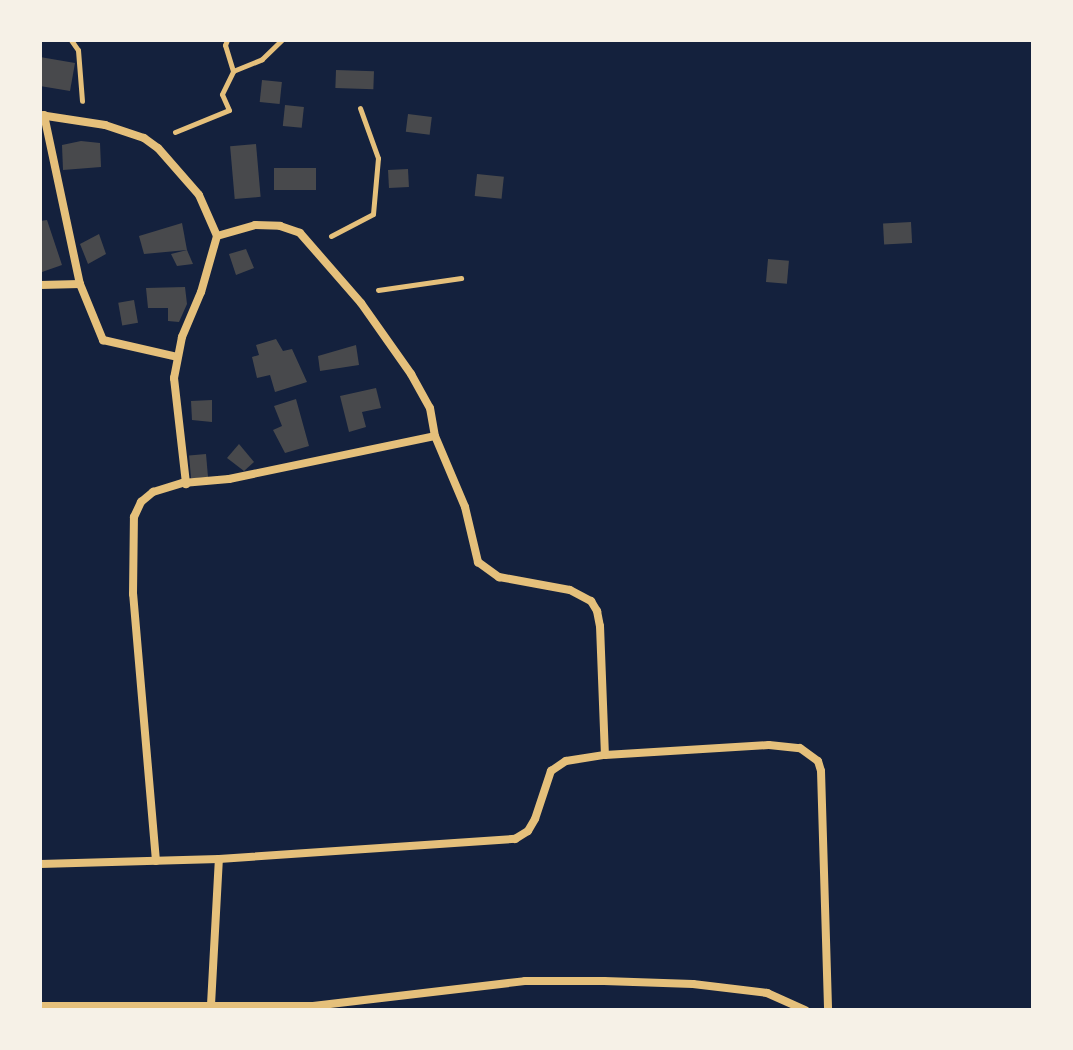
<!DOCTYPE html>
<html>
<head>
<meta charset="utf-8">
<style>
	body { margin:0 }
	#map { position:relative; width:1073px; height:1050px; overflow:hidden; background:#14213d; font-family:Commissioner,sans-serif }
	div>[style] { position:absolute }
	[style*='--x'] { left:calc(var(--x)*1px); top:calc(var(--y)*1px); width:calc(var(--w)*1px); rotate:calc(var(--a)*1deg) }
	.building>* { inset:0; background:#48494c; transform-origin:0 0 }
	.path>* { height:5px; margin:-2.5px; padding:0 2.5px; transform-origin:2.5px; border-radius:2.5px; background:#e5c07b }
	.minor>* { height:8px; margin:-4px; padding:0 4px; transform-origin:4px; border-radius:4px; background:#e5c07b }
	span { translate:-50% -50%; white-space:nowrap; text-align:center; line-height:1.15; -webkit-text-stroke:6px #f6f1e7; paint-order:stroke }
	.frame { position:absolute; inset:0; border:42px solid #f6f1e7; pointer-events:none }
</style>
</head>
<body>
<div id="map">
	<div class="building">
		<i style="clip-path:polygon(40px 57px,75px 63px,70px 91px,40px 86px)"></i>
		<i style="left:336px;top:70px;width:38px;height:18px;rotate:2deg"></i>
		<i style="left:262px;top:80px;width:20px;height:22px;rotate:6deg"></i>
		<i style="left:285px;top:105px;width:19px;height:21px;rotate:6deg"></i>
		<i style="left:408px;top:114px;width:24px;height:18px;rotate:7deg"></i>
		<i style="clip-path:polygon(81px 141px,100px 143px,101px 167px,63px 170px,62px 145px)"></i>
		<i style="left:256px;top:144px;width:53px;height:26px;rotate:85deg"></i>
		<i style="left:274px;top:168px;width:42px;height:22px"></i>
		<i style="left:408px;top:169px;width:18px;height:20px;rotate:87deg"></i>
		<i style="left:477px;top:174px;width:27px;height:22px;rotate:6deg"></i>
		<i style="clip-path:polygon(47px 220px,62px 265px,42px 272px,40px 221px)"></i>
		<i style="left:911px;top:222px;width:21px;height:28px;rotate:87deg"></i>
		<i style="clip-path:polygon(182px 223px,187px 250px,144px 254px,139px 236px)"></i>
		<i style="clip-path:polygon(99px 234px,106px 254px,88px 264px,80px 244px)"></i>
		<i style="clip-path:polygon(246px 249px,254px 268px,236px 275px,229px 254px)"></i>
		<i style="clip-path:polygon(187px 250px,193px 264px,177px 266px,171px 254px)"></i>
		<i style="left:768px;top:259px;width:21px;height:23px;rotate:5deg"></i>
		<i style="clip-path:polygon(185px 287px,187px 304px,179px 322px,168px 321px,168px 308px,148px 308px,146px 288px)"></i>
		<i style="left:134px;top:300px;width:23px;height:16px;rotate:80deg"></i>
		<i style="clip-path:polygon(276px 339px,283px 351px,292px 349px,307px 382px,275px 392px,270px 375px,257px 378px,252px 357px,259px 355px,256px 345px)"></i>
		<i style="clip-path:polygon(356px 345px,359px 365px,320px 371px,318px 356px)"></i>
		<i style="clip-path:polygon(376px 388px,381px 408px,362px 412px,366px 427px,349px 432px,340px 396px)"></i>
		<i style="clip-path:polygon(296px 399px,309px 446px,285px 453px,273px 430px,282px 426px,274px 406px)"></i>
		<i style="clip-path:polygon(212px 400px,212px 422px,192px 420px,191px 401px)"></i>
		<i style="clip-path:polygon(239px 444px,254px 462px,244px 471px,227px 458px)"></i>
		<i style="left:206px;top:454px;width:23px;height:17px;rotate:85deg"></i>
	</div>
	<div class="path">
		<i style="--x:71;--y:40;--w:12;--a:55"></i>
		<i style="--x:78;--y:50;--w:51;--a:85.5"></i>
		<i style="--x:233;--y:71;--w:31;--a:-22"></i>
		<i style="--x:262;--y:59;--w:28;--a:-44"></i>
		<i style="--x:175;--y:132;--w:58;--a:-22.2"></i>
		<i style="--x:229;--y:110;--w:17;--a:-114"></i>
		<i style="--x:222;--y:94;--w:25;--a:-64"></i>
		<i style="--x:233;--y:71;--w:27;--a:-107"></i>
		<i style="--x:225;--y:45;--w:5;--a:-68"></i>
		<i style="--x:331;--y:236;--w:47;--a:-27.6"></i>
		<i style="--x:373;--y:214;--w:56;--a:-84.9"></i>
		<i style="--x:378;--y:158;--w:53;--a:-109.8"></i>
		<i style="--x:378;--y:290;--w:84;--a:-8.2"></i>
	</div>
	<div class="minor">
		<i style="--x:40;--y:115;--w:66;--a:8.7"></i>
		<i style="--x:105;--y:125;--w:41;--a:18.4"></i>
		<i style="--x:144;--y:138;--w:17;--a:36"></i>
		<i style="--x:158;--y:148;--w:62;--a:48.9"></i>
		<i style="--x:199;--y:195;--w:45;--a:66.3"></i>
		<i style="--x:217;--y:236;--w:58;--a:105.9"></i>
		<i style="--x:201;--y:292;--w:49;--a:112.9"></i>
		<i style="--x:182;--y:337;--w:42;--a:101"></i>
		<i style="--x:174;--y:378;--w:107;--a:83.5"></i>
		<i style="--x:44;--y:115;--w:173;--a:78"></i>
		<i style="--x:80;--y:284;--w:61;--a:67.7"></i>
		<i style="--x:103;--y:340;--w:76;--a:12.9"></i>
		<i style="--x:217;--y:236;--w:40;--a:-16"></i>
		<i style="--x:255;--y:225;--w:25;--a:2"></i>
		<i style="--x:280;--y:226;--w:21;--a:19"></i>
		<i style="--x:300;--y:233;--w:93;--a:48.9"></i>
		<i style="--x:361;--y:303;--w:87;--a:54.8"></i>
		<i style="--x:411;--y:374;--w:39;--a:61"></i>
		<i style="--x:430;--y:408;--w:28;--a:80"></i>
		<i style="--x:435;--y:436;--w:77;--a:67.1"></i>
		<i style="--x:465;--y:507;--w:57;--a:76.7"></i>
		<i style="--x:478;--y:562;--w:26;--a:36"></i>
		<i style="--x:499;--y:577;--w:72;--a:10.4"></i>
		<i style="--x:570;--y:590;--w:24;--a:28"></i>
		<i style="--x:591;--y:601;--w:12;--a:59"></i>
		<i style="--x:597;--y:611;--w:15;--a:79"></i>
		<i style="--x:600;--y:626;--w:129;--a:87.8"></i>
		<i style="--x:40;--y:285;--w:40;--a:-1.4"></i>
		<i style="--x:156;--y:861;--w:268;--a:-94.9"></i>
		<i style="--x:133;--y:594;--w:77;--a:-89.3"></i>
		<i style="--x:134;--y:517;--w:17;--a:-65"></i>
		<i style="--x:141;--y:502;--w:16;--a:-40"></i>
		<i style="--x:153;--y:492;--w:31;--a:-17"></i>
		<i style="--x:183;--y:483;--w:46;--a:-5"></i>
		<i style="--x:229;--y:479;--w:210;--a:-11.8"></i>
		<i style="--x:40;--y:864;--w:179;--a:-1.6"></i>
		<i style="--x:219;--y:859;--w:297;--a:-3.9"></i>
		<i style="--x:515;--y:839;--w:15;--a:-32"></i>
		<i style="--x:528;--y:831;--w:14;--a:-60"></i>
		<i style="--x:535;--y:819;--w:51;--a:-71.6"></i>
		<i style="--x:551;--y:771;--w:18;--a:-34"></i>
		<i style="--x:566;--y:761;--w:39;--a:-9"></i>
		<i style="--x:605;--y:755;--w:164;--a:-3.5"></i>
		<i style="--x:769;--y:745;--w:31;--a:6"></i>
		<i style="--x:800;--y:748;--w:22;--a:36"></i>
		<i style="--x:818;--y:761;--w:10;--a:73"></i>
		<i style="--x:821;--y:771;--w:239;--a:88.3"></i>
		<i style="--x:211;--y:1005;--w:146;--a:-86.9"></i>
		<i style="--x:40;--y:1006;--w:273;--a:0"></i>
		<i style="--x:313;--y:1006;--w:213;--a:-6.7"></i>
		<i style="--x:525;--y:981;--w:79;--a:0"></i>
		<i style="--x:604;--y:981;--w:89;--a:1.9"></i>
		<i style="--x:693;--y:984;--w:75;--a:6.9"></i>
		<i style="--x:767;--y:993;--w:42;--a:24.1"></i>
	</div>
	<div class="frame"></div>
</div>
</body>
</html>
